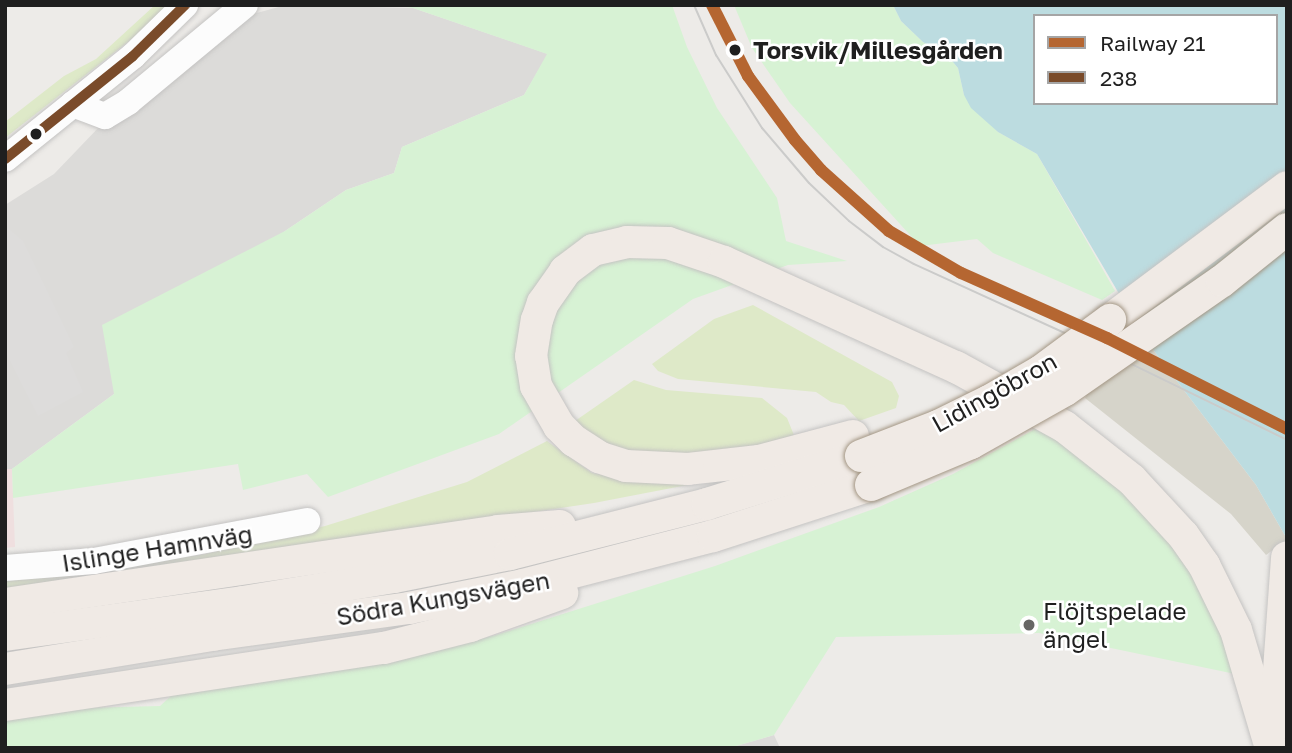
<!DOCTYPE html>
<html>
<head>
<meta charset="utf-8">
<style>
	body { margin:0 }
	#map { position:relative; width:1292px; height:753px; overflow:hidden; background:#edebe8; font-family:"Golos Text",sans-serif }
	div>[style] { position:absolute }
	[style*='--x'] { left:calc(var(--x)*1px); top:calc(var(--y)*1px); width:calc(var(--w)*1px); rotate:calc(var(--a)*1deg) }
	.residential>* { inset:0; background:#dcdbd9 }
	.commercial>* { inset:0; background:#efdfdf }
	.construction>* { inset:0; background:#d6d4ca }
	.grass>* { inset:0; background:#dee9c8 }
	.park>* { inset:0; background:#d7f2d4 }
	.parking>* { inset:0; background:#dddcdb }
	.water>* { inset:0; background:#bcdce0 }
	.roads { filter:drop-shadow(0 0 2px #c4c3c2) drop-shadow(0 0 2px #c4c3c2) }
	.minor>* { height:26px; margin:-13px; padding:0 13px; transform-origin:13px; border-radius:13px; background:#fcfcfc }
	.major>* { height:32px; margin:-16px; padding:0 16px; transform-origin:16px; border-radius:16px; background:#f0eae5 }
	.tram>* { height:2px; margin:-1px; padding:0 1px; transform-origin:1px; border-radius:1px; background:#cbcbca }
	.bridges { filter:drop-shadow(0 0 2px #a39684) drop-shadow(0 0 2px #a39684) }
	.major-bridge>* { height:32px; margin:-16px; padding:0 16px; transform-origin:16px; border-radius:16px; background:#f0eae5 }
	.bus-1>* { height:10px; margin:-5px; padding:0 5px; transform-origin:5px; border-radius:5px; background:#7a4b2a }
	.rail-1>* { height:12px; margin:-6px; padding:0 6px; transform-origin:6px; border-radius:6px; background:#b56631 }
	.dots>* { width:19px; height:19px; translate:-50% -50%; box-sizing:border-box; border:4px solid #fff; border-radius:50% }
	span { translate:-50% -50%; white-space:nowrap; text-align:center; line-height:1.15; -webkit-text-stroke:5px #fff; paint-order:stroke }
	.stop-label { font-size:24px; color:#1f1f1f; font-weight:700 }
	.left { translate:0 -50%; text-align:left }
	.street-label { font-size:24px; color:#1f1f1f }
	.poi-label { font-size:24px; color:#1f1f1f }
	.frame { position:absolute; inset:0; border:7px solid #1f1f1f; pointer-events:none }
	.legend { position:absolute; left:1033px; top:14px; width:245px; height:91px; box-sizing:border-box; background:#fff; border:2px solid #a5a5a5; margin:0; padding:9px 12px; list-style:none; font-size:21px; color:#1f1f1f }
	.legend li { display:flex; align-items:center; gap:14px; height:35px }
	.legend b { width:35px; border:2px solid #a5a5a5 }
</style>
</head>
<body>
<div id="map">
	<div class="residential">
		<i style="clip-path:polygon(286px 5px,413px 8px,548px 54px,524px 95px,402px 147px,394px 173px,346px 190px,285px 231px,114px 394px,12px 469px,5px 469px,5px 205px,54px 174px,101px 125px,246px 16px)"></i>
		<i style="clip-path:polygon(774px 735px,780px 748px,729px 748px)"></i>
	</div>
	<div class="commercial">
		<i style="clip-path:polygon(5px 469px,12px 469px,15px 547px,5px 548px)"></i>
	</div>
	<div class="construction">
		<i style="clip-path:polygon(1148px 343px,1256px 485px,1287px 539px,1266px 555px,1231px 514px,1085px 398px,1094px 379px)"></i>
	</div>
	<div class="grass">
		<i style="clip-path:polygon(155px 5px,169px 5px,148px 26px,5px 138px,5px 122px,64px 76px,96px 59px)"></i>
		<i style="clip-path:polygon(753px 305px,892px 382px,899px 396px,896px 408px,859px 421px,844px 405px,831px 402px,816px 392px,678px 379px,658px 371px,652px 364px,714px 319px)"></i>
		<i style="clip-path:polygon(634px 380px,666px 390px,762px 398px,787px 418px,796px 440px,724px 454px,652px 456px,619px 451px,589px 433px,575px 421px)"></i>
		<i style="clip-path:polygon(547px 441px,592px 473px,636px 480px,708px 481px,594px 503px,5px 591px,5px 581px,201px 555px,325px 526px,467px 482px)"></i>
	</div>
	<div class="park">
		<i style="clip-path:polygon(392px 5px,672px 5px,687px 47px,717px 108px,777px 198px,786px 241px,847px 261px,788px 265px,693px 299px,499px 434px,328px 497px,307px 474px,243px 490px,238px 464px,13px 498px,12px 469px,114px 394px,102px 325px,285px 231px,346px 190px,394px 173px,402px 147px,524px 95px,547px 54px,413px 8px)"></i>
		<i style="clip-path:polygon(734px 5px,893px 5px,901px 21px,923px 42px,948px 56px,958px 68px,964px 95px,998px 132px,1037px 154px,1115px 291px,1102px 300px,993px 253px,977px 239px,920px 246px,790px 103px,752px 48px)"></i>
		<i style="clip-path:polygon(1039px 427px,1062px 442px,1143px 508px,1193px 570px,1240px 675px,1039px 633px,836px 637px,774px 735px,729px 748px,5px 748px,5px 721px,78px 708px,160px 706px,172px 695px,419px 655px,496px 635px,715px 566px,879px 507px,953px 474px)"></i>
	</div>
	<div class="parking">
		<i style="clip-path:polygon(9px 229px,23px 241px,74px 347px,66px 353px,83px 392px,38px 416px,5px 351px,5px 231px)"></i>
	</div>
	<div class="water">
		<i style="clip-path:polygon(evenodd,893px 5px,1287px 5px,1287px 539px,1256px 485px,1148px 343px,1037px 154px,998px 132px,971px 108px,964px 95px,958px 68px,948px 56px,923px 42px,901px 21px,893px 5px,1035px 16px,1276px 16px,1276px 103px,1035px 103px,1035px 16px)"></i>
	</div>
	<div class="roads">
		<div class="minor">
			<i style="--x:73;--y:104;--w:34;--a:21"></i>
			<i style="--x:105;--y:116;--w:27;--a:-31"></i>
			<i style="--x:128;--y:102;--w:152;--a:-39.7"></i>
			<i style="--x:5;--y:159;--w:164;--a:-38.8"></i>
			<i style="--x:133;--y:56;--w:73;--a:-44.4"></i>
			<i style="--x:5;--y:568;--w:89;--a:-4.5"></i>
			<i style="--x:94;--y:561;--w:217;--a:-10.6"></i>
		</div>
		<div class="major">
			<i style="--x:1110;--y:320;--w:221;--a:-36.9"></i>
			<i style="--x:853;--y:436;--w:97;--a:165.1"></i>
			<i style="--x:759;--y:461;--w:71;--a:173.6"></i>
			<i style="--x:688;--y:469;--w:62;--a:-177.2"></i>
			<i style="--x:626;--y:466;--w:28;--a:-162"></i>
			<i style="--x:599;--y:457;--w:30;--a:-147"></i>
			<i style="--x:574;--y:441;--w:21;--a:-135"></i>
			<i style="--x:559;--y:426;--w:46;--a:-119.9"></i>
			<i style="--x:536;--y:386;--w:30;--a:-99"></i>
			<i style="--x:531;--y:356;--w:36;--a:-81"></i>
			<i style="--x:537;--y:320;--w:18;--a:-71"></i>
			<i style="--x:543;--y:303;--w:39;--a:-55"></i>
			<i style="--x:565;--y:271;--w:35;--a:-37"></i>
			<i style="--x:593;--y:250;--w:35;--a:-13"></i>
			<i style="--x:627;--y:242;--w:41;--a:1.4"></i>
			<i style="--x:668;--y:243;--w:59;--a:18.7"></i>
			<i style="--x:724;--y:262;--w:255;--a:24.4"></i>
			<i style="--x:956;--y:367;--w:124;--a:28.8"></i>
			<i style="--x:1065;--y:427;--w:85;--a:38.3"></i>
			<i style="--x:1132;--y:480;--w:75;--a:47.2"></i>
			<i style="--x:1183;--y:535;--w:37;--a:55"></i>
			<i style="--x:1204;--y:565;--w:72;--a:63.8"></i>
			<i style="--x:1236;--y:630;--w:123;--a:73.5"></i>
			<i style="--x:5;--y:604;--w:498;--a:-8.4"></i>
			<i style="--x:498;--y:531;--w:62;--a:-4.6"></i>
			<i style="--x:5;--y:635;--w:240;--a:-7.9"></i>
			<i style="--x:243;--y:602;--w:153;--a:-9.4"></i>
			<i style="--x:394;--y:577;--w:118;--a:-11.2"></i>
			<i style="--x:510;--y:554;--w:203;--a:-14.2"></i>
			<i style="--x:707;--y:504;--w:161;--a:-17.3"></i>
			<i style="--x:5;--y:669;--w:210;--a:-9.3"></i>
			<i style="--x:212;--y:635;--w:199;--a:-7.8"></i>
			<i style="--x:409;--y:608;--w:116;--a:-11.4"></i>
			<i style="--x:523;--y:585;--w:196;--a:-14.5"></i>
			<i style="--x:713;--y:536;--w:166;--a:-17.9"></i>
			<i style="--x:5;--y:705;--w:383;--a:-8.6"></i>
			<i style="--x:384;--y:648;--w:89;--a:-14.3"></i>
			<i style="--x:470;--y:626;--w:98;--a:-19.7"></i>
			<i style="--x:1275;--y:726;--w:169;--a:-85.9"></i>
		</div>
	</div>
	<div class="tram">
		<i style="--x:694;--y:5;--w:55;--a:66.3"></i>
		<i style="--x:716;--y:55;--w:86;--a:57.8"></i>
		<i style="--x:762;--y:128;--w:72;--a:49.5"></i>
		<i style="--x:809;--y:183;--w:55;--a:43.5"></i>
		<i style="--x:849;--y:221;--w:43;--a:37.4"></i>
		<i style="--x:883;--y:247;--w:35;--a:29"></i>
		<i style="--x:914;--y:264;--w:217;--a:24.6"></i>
		<i style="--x:1111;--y:354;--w:196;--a:26"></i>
	</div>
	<div class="bridges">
		<div class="major-bridge">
			<i style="--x:861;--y:456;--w:83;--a:-21.3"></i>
			<i style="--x:938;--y:426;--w:57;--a:-26.1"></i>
			<i style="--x:989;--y:401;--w:60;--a:-30"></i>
			<i style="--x:1041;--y:371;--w:86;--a:-36.5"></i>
			<i style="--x:871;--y:485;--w:108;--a:-22.8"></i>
			<i style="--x:971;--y:443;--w:108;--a:-29.4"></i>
			<i style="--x:1065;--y:390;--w:191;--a:-34.8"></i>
			<i style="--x:1222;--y:281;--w:83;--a:-38.7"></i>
		</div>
	</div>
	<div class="bus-1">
		<i style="--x:5;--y:159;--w:164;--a:-38.8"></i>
		<i style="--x:133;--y:56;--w:73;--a:-44.4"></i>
	</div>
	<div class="rail-1">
		<i style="--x:712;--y:5;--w:80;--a:63.1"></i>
		<i style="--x:748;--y:76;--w:79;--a:53.7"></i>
		<i style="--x:795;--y:140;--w:40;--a:49"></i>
		<i style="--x:821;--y:170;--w:91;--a:41.9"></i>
		<i style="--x:889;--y:231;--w:83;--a:30.3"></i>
		<i style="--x:961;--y:273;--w:160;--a:24"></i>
		<i style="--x:1107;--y:338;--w:202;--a:26.8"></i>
	</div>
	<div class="dots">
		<i style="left:735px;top:50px;background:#1f1f1f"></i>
		<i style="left:36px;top:134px;background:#1f1f1f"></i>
		<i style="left:1029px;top:625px;background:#676665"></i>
	</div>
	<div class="stop-label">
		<span class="left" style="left:753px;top:50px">Torsvik/Millesgården</span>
	</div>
	<div class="street-label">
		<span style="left:994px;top:392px;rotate:-29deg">Lidingöbron</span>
		<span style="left:157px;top:548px;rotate:-9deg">Islinge Hamnväg</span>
		<span style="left:443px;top:598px;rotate:-10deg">Södra Kungsvägen</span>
	</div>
	<div class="poi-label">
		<span class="left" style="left:1043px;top:625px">Flöjtspelade<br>ängel</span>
	</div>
	<div class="frame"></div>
	<ul class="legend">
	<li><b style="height:9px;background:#b56631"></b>Railway 21</li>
	<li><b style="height:9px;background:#7a4b2a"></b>238</li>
	</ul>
</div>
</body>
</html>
